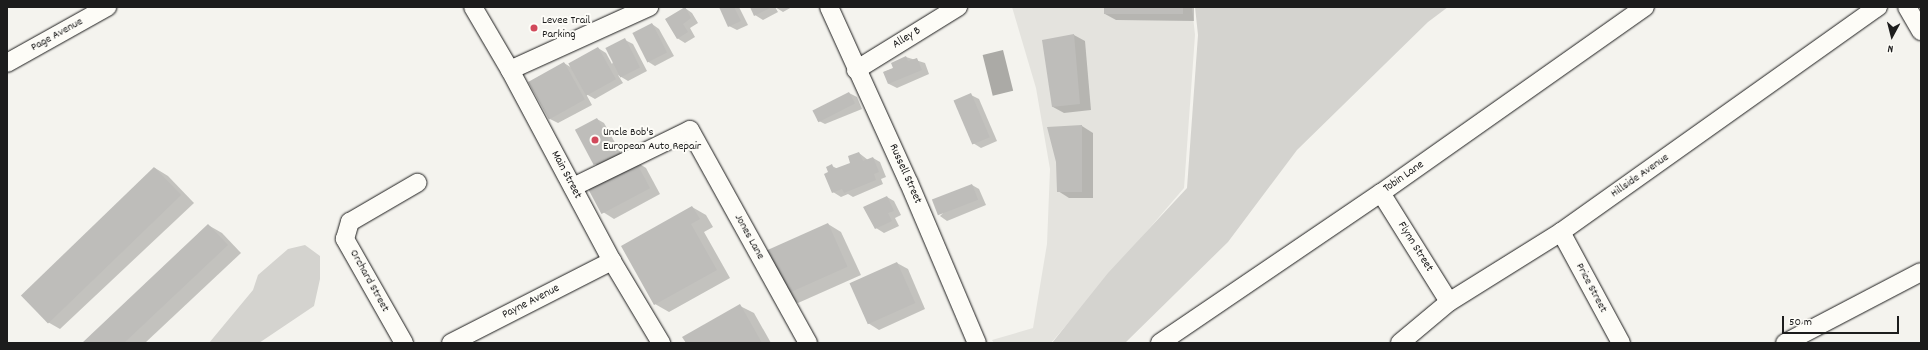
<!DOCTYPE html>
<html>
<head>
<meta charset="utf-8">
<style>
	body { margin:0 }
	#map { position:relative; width:1928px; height:350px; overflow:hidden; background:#f4f3ee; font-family:Dekko,sans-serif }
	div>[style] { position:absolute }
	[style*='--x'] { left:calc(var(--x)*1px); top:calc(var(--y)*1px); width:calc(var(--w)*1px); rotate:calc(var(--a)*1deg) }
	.built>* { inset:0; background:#e4e3de }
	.green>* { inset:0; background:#d4d3cf }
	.water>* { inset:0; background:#abaaa6; transform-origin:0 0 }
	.shadow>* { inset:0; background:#0003 }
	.building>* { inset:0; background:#bebdba; transform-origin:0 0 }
	.roads { filter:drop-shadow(0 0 1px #1c1c1c) drop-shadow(0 0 1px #1c1c1c) }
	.minor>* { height:18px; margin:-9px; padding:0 9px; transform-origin:9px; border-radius:9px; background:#fdfcf7 }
	.dots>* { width:11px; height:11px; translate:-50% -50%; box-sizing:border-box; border:2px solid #fdfcf7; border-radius:50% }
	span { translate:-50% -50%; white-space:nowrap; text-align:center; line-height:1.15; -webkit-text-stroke:4px #fdfcf7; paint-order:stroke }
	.poi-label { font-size:12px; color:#1c1c1c }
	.left { translate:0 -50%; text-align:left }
	.street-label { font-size:12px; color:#1c1c1c }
	.frame { position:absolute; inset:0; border:8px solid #1c1c1c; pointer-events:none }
	.north { position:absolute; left:1872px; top:16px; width:40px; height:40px; -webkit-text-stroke:3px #fdfcf7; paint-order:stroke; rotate:187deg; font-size:11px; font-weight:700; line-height:16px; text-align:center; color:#1c1c1c }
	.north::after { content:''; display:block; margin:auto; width:14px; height:18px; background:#1c1c1c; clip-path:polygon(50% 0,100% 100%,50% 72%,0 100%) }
	.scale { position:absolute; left:1782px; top:316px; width:117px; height:18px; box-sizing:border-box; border:2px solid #1c1c1c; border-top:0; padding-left:5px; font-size:12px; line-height:14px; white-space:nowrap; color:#1c1c1c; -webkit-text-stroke:3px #fdfcf7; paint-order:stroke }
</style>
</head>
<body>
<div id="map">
	<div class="built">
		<i style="clip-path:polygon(1012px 7px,1192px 7px,1195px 35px,1184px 188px,1051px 343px,994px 343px,992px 340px,1033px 328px,1047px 244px,1050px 169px,1036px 88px)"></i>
	</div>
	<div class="green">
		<i style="clip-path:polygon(1195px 7px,1448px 7px,1428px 22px,1297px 150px,1228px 242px,1125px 343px,1052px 343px,1108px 273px,1187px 188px,1198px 35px)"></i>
		<i style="clip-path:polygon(305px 245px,320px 256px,320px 279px,314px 306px,259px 343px,209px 343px,253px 290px,258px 275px,288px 249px)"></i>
	</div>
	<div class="water">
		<i style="left:1003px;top:50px;width:42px;height:21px;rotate:76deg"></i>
	</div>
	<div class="shadow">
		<i style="clip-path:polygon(720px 7px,739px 7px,748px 25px,737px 30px,729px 26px)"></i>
		<i style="clip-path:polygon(751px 7px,792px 7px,783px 12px,775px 7px,778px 12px,763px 20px,755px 15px)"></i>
		<i style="clip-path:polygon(1105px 7px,1194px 7px,1194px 21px,1116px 20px,1105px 14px)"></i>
		<i style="clip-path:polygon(685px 8px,692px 13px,698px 23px,690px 28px,695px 37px,685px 43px,677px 38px)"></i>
		<i style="clip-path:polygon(652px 24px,659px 29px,674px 56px,655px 66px,647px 61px)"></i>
		<i style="clip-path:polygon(1074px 35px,1085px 41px,1091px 110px,1064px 113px,1053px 107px,1043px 41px)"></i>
		<i style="clip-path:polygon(625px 40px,633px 44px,647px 71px,628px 81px,618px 75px,623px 83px,595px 99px,586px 94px,592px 105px,558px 123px,550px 119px,564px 63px,572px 68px,598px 48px,606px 53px,612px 64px)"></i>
		<i style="clip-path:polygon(906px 57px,925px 63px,929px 74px,897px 88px,889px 84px,884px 72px,894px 68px)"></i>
		<i style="clip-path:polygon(849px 93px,857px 97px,862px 109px,825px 124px,817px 120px)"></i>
		<i style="clip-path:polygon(971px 95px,979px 99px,997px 141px,981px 148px,973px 143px)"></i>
		<i style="clip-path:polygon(597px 119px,604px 123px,623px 157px,602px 168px,595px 164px)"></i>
		<i style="clip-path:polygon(1082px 126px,1093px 133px,1093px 198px,1069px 198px,1058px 191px)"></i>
		<i style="clip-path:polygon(859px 153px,868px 160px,873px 158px,880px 162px,886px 177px,881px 179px,883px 184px,853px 197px,848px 194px,841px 197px,833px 192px,829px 173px,832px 166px,838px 169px,852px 163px)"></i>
		<i style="clip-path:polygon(635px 161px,646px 168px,660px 194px,614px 219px,603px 212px)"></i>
		<i style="clip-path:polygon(155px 168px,168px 176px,194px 203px,60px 329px,46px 321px)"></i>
		<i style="clip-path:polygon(972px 185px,979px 189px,986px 205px,947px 221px,940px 216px)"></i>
		<i style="clip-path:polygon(887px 197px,894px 201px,901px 215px,895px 218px,899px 226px,884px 233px,876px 228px)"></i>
		<i style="clip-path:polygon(692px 207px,706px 215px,713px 227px,704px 232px,730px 278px,669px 312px,655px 304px)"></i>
		<i style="clip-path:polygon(828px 224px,841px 232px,861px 275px,798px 303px,785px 295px)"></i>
		<i style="clip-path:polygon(208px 225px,222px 233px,241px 253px,145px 343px,83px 343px)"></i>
		<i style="clip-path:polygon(897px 263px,908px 269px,925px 309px,879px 330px,868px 323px)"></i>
		<i style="clip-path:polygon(740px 306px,754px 313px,771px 343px,687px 343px)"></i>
	</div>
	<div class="building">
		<i style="clip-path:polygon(685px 7px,691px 18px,683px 24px,688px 32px,677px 39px,665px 19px)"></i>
		<i style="clip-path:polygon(719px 7px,734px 7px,741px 21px,728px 27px)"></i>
		<i style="clip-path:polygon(750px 7px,772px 7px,754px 16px)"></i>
		<i style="left:1104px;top:7px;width:79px;height:7px"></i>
		<i style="left:652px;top:23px;width:33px;height:22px;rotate:63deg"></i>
		<i style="clip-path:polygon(1074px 34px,1080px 104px,1052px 107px,1042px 40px)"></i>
		<i style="left:625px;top:38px;width:33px;height:22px;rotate:63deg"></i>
		<i style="left:598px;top:47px;width:37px;height:34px;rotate:61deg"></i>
		<i style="clip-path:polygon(906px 56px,908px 61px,917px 58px,922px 70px,888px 84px,883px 72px,893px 68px,891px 63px)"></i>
		<i style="left:564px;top:62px;width:43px;height:41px;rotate:61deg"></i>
		<i style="left:849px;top:92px;width:13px;height:41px;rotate:63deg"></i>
		<i style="left:971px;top:93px;width:48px;height:19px;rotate:67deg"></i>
		<i style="left:597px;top:118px;width:40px;height:25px;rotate:62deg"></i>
		<i style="clip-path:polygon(1082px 125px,1082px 192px,1057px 192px,1056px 162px,1047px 127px)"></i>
		<i style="clip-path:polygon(859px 152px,863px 161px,873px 157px,879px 172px,874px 174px,876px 180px,844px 193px,842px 189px,832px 193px,824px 174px,828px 172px,826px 167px,832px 164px,834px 169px,850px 163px,848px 156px)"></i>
		<i style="left:635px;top:160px;width:32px;height:55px;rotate:62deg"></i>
		<i style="left:154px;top:167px;width:39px;height:185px;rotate:46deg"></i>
		<i style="left:972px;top:184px;width:17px;height:43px;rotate:69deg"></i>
		<i style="clip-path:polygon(887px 196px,894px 211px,888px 213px,892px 221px,875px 229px,863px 207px)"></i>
		<i style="clip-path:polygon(692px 206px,700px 219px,691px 224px,717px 270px,654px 305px,621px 246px)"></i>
		<i style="left:828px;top:223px;width:48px;height:73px;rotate:66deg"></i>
		<i style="clip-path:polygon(208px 224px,228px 245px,124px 343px,82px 343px)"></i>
		<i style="left:897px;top:262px;width:45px;height:52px;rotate:66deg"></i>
		<i style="clip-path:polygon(740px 304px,762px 343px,686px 343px,682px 337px)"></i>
	</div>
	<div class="roads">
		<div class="minor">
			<i style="--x:473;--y:7;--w:73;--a:59.6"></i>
			<i style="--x:510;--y:70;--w:217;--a:61.9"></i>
			<i style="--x:612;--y:261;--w:96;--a:59.1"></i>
			<i style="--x:829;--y:7;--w:193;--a:65.6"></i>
			<i style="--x:909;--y:183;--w:174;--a:67"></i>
			<i style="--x:1907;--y:7;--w:28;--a:60"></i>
			<i style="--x:7;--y:63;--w:115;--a:-29.2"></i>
			<i style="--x:510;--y:70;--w:153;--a:-24.4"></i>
			<i style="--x:856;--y:70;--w:120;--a:-31.7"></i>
			<i style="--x:573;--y:187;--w:130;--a:-26"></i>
			<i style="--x:690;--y:130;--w:244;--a:61"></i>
			<i style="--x:1381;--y:193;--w:128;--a:58"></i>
			<i style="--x:1561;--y:232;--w:126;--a:61.6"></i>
			<i style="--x:404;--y:343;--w:120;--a:-119.6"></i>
			<i style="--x:345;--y:239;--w:18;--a:-74"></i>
			<i style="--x:350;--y:222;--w:78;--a:-30.2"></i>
			<i style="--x:451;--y:343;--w:181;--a:-27"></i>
			<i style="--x:1160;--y:343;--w:267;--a:-34.2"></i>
			<i style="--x:1381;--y:193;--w:323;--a:-35.2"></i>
			<i style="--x:1400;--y:343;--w:64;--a:-39.9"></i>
			<i style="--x:1449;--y:302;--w:132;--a:-32"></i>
			<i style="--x:1561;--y:232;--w:389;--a:-35.4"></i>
			<i style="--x:1785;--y:343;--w:153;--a:-27.6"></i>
		</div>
	</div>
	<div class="dots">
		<i style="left:534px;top:28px;background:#d1495b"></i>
		<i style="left:595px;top:140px;background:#d1495b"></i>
	</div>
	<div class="poi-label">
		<span class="left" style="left:542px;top:28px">Levee Trail<br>Parking</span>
		<span class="left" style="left:603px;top:140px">Uncle Bob's<br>European Auto Repair</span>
	</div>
	<div class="street-label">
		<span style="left:57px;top:35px;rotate:-29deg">Page Avenue</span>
		<span style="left:907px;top:38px;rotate:-32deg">Alley B</span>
		<span style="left:905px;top:174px;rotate:66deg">Russell Street</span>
		<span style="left:566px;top:175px;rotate:62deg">Main Street</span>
		<span style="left:1640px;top:176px;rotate:-35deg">Hillside Avenue</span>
		<span style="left:1404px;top:177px;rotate:-35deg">Tobin Lane</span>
		<span style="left:749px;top:237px;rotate:61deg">Jones Lane</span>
		<span style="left:1415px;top:247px;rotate:58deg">Flynn Street</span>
		<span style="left:369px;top:281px;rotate:61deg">Orchard Street</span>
		<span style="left:1591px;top:288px;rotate:62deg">Price Street</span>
		<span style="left:531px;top:302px;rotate:-27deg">Payne Avenue</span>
	</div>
	<div class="frame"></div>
	<div class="north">N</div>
	<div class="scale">50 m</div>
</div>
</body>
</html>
